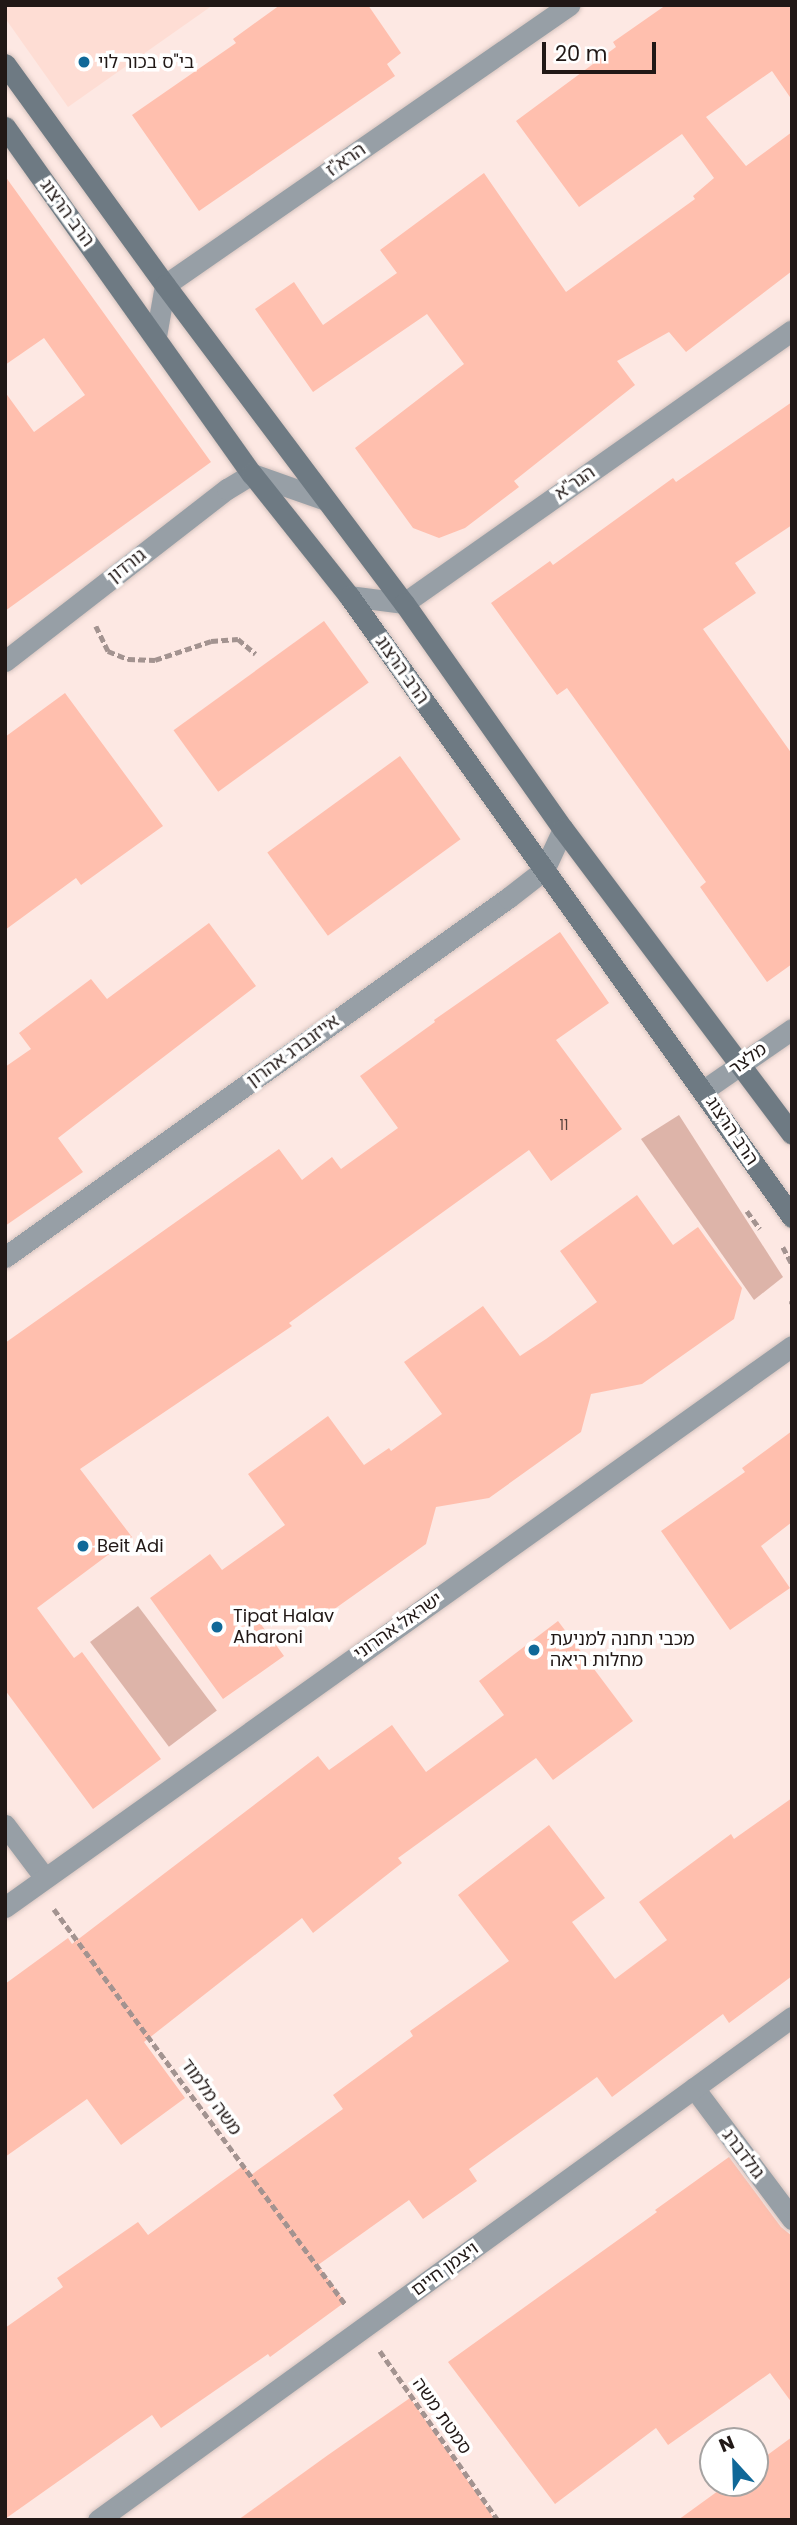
<!DOCTYPE html>
<html>
<head>
<meta charset="utf-8">
<style>
	body { margin:0 }
	#map { position:relative; width:797px; height:2525px; overflow:hidden; background:#fde8e3; font-family:Poppins,"Noto Sans Hebrew",sans-serif }
	div>[style] { position:absolute }
	[style*='--x'] { left:calc(var(--x)*1px); top:calc(var(--y)*1px); width:calc(var(--w)*1px); rotate:calc(var(--a)*1deg) }
	.built>* { inset:0; background:#feddd4 }
	.green>* { inset:0; background:#ddb4a9; transform-origin:0 0 }
	.building>* { inset:0; background:#ffbfae; transform-origin:0 0 }
	.path>* { height:4.5px; margin-top:-2.25px; transform-origin:0; background:repeating-linear-gradient(90deg,#a39390 0 7px,transparent 0 10.5px) }
	.roads { filter:drop-shadow(0 0 2px #d5c3be) drop-shadow(0 0 2px #d5c3be) }
	.street>* { height:21px; margin:-10.5px; padding:0 10.5px; transform-origin:10.5px; border-radius:10.5px; background:#979fa6 }
	.secondary>* { height:21px; margin:-10.5px; padding:0 10.5px; transform-origin:10.5px; border-radius:10.5px; background:#6e7a83 }
	.dots>* { width:19px; height:19px; translate:-50% -50%; box-sizing:border-box; border:4px solid #fff; border-radius:50% }
	span { translate:-50% -50%; white-space:nowrap; text-align:center; line-height:1.15; -webkit-text-stroke:7px #fff; paint-order:stroke }
	.number-label { font-size:14px; color:#58423c }
	.number-label span { -webkit-text-stroke-width:0 }
	.poi-label { font-size:18px; color:#211816 }
	.left { translate:0 -50%; text-align:left }
	.street-label { font-size:18px; color:#211816 }
	.frame { position:absolute; inset:0; border:7px solid #211816; pointer-events:none }
	.north { position:absolute; left:699px; top:2427px; width:70px; height:70px; box-sizing:border-box; background:#fff; border:2px solid #a6a3a2; border-radius:50%; rotate:338deg; font-size:19px; font-weight:700; line-height:28px; text-align:center; color:#211816 }
	.north::after { content:''; display:block; margin:auto; width:24px; height:32px; background:#106898; clip-path:polygon(50% 0,100% 100%,50% 72%,0 100%) }
	.scale { position:absolute; left:542px; top:42px; width:114px; height:32px; box-sizing:border-box; border:4px solid #211816; border-top:0; padding-left:9px; font-size:21px; line-height:24px; white-space:nowrap; color:#211816; -webkit-text-stroke:5px #fff; paint-order:stroke }
</style>
</head>
<body>
<div id="map">
	<div class="built">
		<i style="clip-path:polygon(5px 5px,213px 5px,68px 107px,5px 18px)"></i>
	</div>
	<div class="green">
		<i style="clip-path:polygon(679px 1115px,783px 1277px,754px 1300px,641px 1139px)"></i>
		<i style="left:138px;top:1606px;width:131px;height:60px;rotate:53deg"></i>
	</div>
	<div class="building">
		<i style="clip-path:polygon(280px 5px,368px 5px,401px 53px,387px 64px,395px 76px,199px 211px,132px 115px,236px 43px,233px 39px)"></i>
		<i style="clip-path:polygon(666px 5px,792px 5px,792px 100px,772px 71px,706px 117px,746px 166px,792px 132px,792px 271px,686px 352px,669px 332px,617px 361px,635px 385px,514px 481px,519px 487px,465px 528px,439px 538px,413px 528px,355px 448px,464px 364px,427px 314px,313px 392px,255px 309px,294px 282px,323px 325px,397px 273px,380px 250px,484px 173px,566px 292px,695px 199px,693px 196px,714px 178px,682px 134px,579px 207px,516px 121px,616px 47px,613px 42px)"></i>
		<i style="clip-path:polygon(5px 176px,211px 462px,5px 611px,5px 392px,34px 432px,85px 395px,44px 338px,5px 365px)"></i>
		<i style="clip-path:polygon(792px 402px,792px 525px,735px 563px,756px 593px,703px 629px,792px 754px,792px 964px,767px 982px,700px 887px,706px 882px,567px 688px,557px 695px,491px 603px,550px 561px,553px 565px,673px 478px,676px 482px)"></i>
		<i style="left:324px;top:621px;width:76px;height:186px;rotate:54deg"></i>
		<i style="clip-path:polygon(65px 693px,163px 826px,81px 885px,76px 878px,5px 930px,5px 737px)"></i>
		<i style="left:400px;top:756px;width:103px;height:164px;rotate:54deg"></i>
		<i style="clip-path:polygon(209px 923px,256px 986px,58px 1138px,83px 1172px,5px 1226px,5px 1067px,31px 1049px,19px 1033px,91px 979px,107px 999px)"></i>
		<i style="clip-path:polygon(560px 932px,609px 1003px,556px 1040px,622px 1129px,551px 1181px,529px 1150px,289px 1323px,292px 1326px,80px 1469px,132px 1537px,37px 1608px,74px 1658px,82px 1652px,161px 1759px,93px 1809px,5px 1690px,5px 1343px,279px 1149px,302px 1180px,332px 1157px,341px 1169px,398px 1128px,360px 1076px,435px 1022px,434px 1020px)"></i>
		<i style="clip-path:polygon(637px 1195px,673px 1245px,698px 1227px,742px 1288px,734px 1319px,642px 1384px,591px 1394px,581px 1432px,489px 1498px,436px 1507px,426px 1544px,333px 1610px,260px 1623px,284px 1656px,223px 1699px,150px 1598px,210px 1554px,222px 1570px,285px 1525px,248px 1474px,328px 1416px,364px 1465px,389px 1448px,391px 1451px,442px 1414px,404px 1362px,483px 1306px,520px 1356px,546px 1339px,597px 1302px,560px 1251px)"></i>
		<i style="clip-path:polygon(792px 1431px,792px 1522px,761px 1546px,790px 1588px,730px 1630px,661px 1531px,745px 1472px,742px 1468px)"></i>
		<i style="clip-path:polygon(558px 1621px,633px 1721px,553px 1780px,536px 1758px,398px 1858px,402px 1863px,313px 1933px,302px 1918px,144px 2042px,185px 2098px,121px 2145px,87px 2099px,5px 2157px,5px 1984px,68px 1938px,72px 1944px,318px 1756px,329px 1770px,392px 1725px,426px 1772px,504px 1715px,479px 1681px)"></i>
		<i style="clip-path:polygon(792px 1798px,792px 1976px,729px 2023px,723px 2014px,612px 2097px,597px 2077px,469px 2169px,477px 2181px,423px 2219px,409px 2200px,318px 2265px,345px 2302px,270px 2357px,268px 2354px,161px 2428px,152px 2415px,5px 2519px,5px 2328px,63px 2287px,57px 2278px,138px 2222px,148px 2235px,244px 2165px,251px 2175px,343px 2109px,333px 2095px,413px 2036px,410px 2031px,509px 1961px,458px 1895px,549px 1825px,605px 1898px,572px 1922px,615px 1979px,667px 1940px,639px 1902px,731px 1834px,734px 1839px)"></i>
		<i style="clip-path:polygon(729px 2157px,781px 2227px,792px 2236px,792px 2403px,770px 2373px,668px 2445px,656px 2428px,555px 2504px,448px 2362px,657px 2212px,655px 2210px)"></i>
		<i style="clip-path:polygon(410px 2398px,495px 2520px,238px 2520px,328px 2455px)"></i>
		<i style="clip-path:polygon(792px 2437px,792px 2520px,678px 2520px,729px 2483px,755px 2483px,755px 2464px)"></i>
	</div>
	<div class="path">
		<i style="--x:96;--y:626;--w:28;--a:64"></i>
		<i style="--x:108;--y:651;--w:22;--a:22"></i>
		<i style="--x:128;--y:659;--w:27;--a:2"></i>
		<i style="--x:155;--y:660;--w:59;--a:-18.7"></i>
		<i style="--x:211;--y:641;--w:27;--a:-4"></i>
		<i style="--x:238;--y:639;--w:23;--a:40"></i>
		<i style="--x:747;--y:1211;--w:22;--a:54"></i>
		<i style="--x:783;--y:1247;--w:19;--a:62"></i>
		<i style="--x:792;--y:1301;--w:3;--a:90"></i>
		<i style="--x:54;--y:1909;--w:492;--a:53.6"></i>
		<i style="--x:380;--y:2351;--w:206;--a:55.1"></i>
	</div>
	<div class="roads">
		<div class="street">
			<i style="--x:156;--y:336;--w:52;--a:-80"></i>
			<i style="--x:165;--y:285;--w:492;--a:-34.7"></i>
			<i style="--x:349;--y:596;--w:55;--a:7.3"></i>
			<i style="--x:404;--y:603;--w:474;--a:-35.1"></i>
			<i style="--x:5;--y:661;--w:281;--a:-37.8"></i>
			<i style="--x:227;--y:489;--w:29;--a:-31"></i>
			<i style="--x:252;--y:474;--w:78;--a:19.4"></i>
			<i style="--x:704;--y:1090;--w:107;--a:-34.7"></i>
			<i style="--x:5;--y:1257;--w:618;--a:-35.52"></i>
			<i style="--x:508;--y:898;--w:46;--a:-37.9"></i>
			<i style="--x:544;--y:870;--w:45;--a:-65.1"></i>
			<i style="--x:5;--y:1825;--w:66;--a:53"></i>
			<i style="--x:5;--y:1907;--w:966;--a:-35.48"></i>
			<i style="--x:694;--y:2088;--w:164;--a:53.2"></i>
			<i style="--x:98;--y:2520;--w:857;--a:-35.93"></i>
		</div>
		<div class="secondary">
			<i style="--x:5;--y:64;--w:273;--a:54.1"></i>
			<i style="--x:165;--y:285;--w:398;--a:53.1"></i>
			<i style="--x:404;--y:603;--w:276;--a:54.9"></i>
			<i style="--x:563;--y:829;--w:381;--a:53.1"></i>
			<i style="--x:5;--y:127;--w:426;--a:54.6"></i>
			<i style="--x:252;--y:474;--w:156;--a:51.5"></i>
			<i style="--x:349;--y:596;--w:763;--a:54.5"></i>
		</div>
	</div>
	<div class="dots">
		<i style="left:84px;top:62px;background:#106898"></i>
		<i style="left:83px;top:1546px;background:#106898"></i>
		<i style="left:217px;top:1627px;background:#106898"></i>
		<i style="left:534px;top:1650px;background:#106898"></i>
	</div>
	<div class="number-label">
		<span style="left:564px;top:1125px">11</span>
	</div>
	<div class="poi-label">
		<span class="left" style="left:98px;top:62px">בי"ס בכור לוי</span>
		<span class="left" style="left:97px;top:1546px">Beit Adi</span>
		<span class="left" style="left:233px;top:1627px">Tipat Halav<br>Aharoni</span>
		<span class="left" style="left:550px;top:1650px">מכבי תחנה למניעת<br>מחלות ריאה</span>
	</div>
	<div class="street-label">
		<span style="left:346px;top:160px;rotate:-35deg">הרא"ז</span>
		<span style="left:67px;top:213px;rotate:54deg">הרב הרצוג</span>
		<span style="left:575px;top:483px;rotate:-35deg">הגר"א</span>
		<span style="left:127px;top:566px;rotate:-38deg">גורדון</span>
		<span style="left:402px;top:670px;rotate:55deg">הרב הרצוג</span>
		<span style="left:293px;top:1051px;rotate:-36deg">אייזנברג אהרון</span>
		<span style="left:748px;top:1059px;rotate:-36deg">מלצר</span>
		<span style="left:732px;top:1131px;rotate:56deg">הרב הרצוג</span>
		<span style="left:398px;top:1626px;rotate:-35deg">ישראל אהרוני</span>
		<span style="left:211px;top:2097px;rotate:54deg">משה מלמוד</span>
		<span style="left:743px;top:2154px;rotate:53deg">גולדברג</span>
		<span style="left:445px;top:2269px;rotate:-36deg">ויצמן חיים</span>
		<span style="left:442px;top:2416px;rotate:55deg">סמטת משה</span>
	</div>
	<div class="frame"></div>
	<div class="north">N</div>
	<div class="scale">20 m</div>
</div>
</body>
</html>
